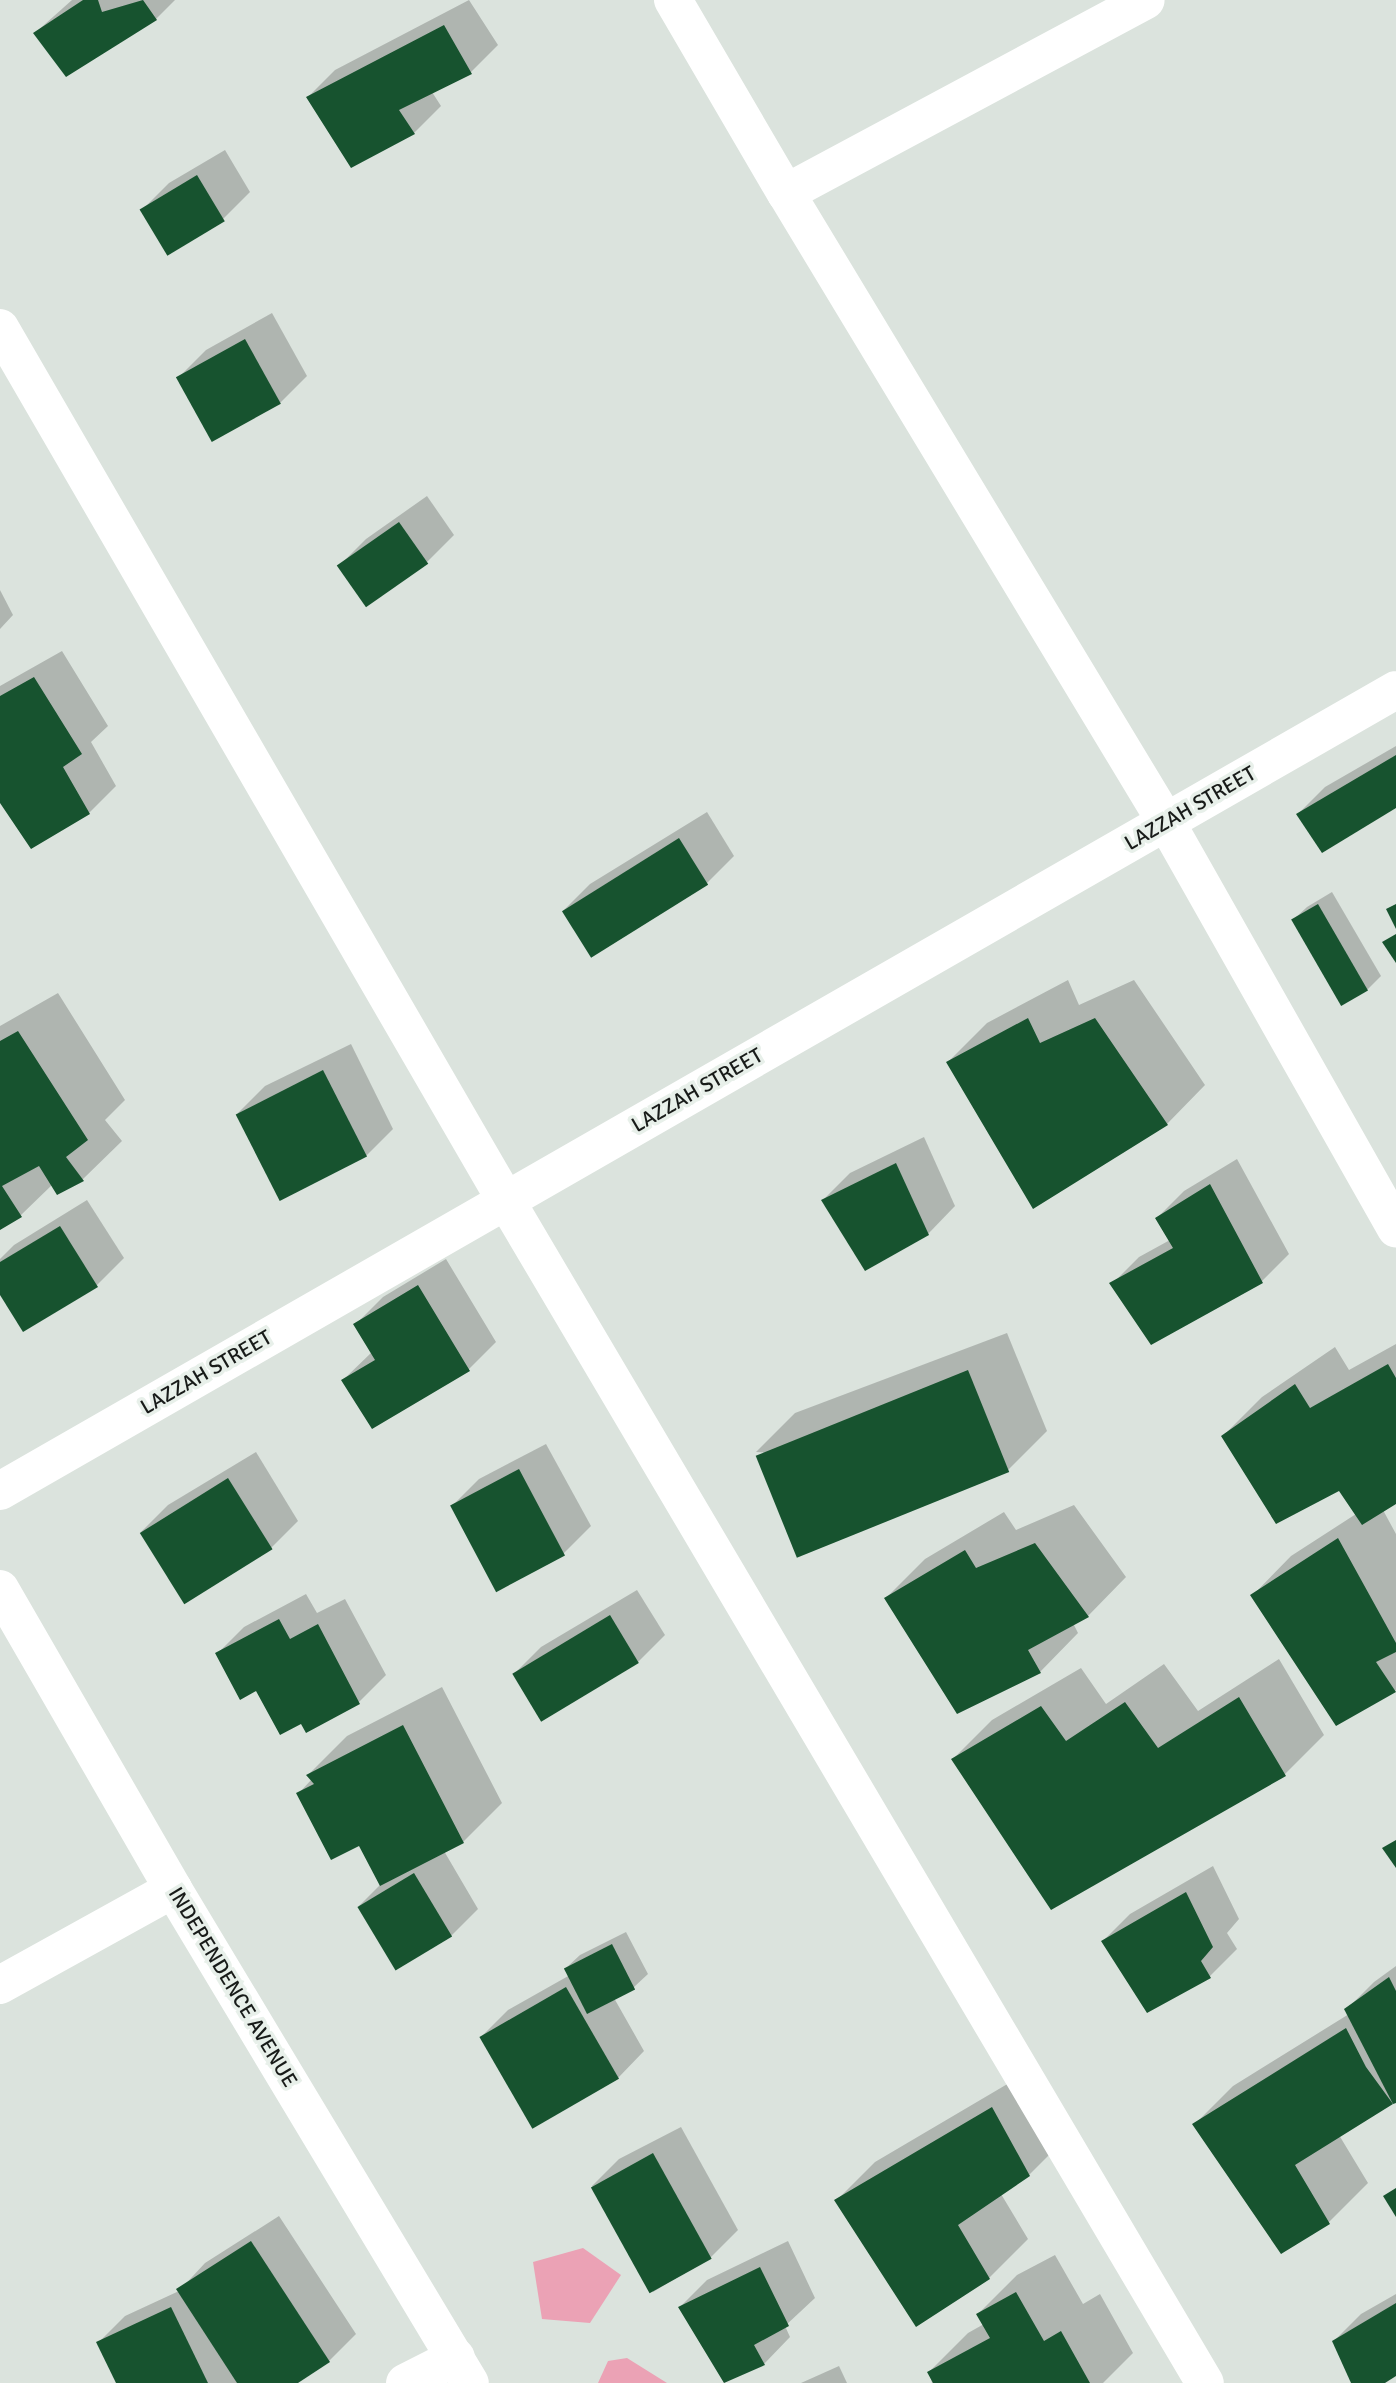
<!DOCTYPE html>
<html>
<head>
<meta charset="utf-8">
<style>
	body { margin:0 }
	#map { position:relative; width:1396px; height:2383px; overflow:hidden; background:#dbe3dd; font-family:Signika,sans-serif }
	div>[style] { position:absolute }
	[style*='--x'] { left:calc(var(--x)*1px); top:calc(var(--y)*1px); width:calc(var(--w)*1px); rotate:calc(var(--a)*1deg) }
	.green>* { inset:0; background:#eba2b5 }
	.shadow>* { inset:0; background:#0003 }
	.building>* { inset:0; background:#17532f; transform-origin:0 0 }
	.street>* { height:38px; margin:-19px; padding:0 19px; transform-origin:19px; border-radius:19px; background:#fff }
	.secondary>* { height:38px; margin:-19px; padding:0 19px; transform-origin:19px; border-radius:19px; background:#fff }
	span { translate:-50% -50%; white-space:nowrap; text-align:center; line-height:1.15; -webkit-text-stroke:7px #e8f0ea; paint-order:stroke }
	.street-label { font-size:21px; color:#181b19 }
</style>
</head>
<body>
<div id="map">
	<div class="green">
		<i style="clip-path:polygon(583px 2248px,621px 2275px,590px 2323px,542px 2319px,533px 2262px)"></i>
		<i style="clip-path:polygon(627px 2358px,667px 2383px,683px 2383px,598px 2383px,608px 2361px)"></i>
	</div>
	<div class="shadow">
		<i style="clip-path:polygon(72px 0,175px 0,156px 19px,35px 33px)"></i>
		<i style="clip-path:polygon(469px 0,498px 45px,471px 72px,432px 92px,441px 106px,414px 133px,308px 97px,335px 70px)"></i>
		<i style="clip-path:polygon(225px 150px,250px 192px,223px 219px,142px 210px,169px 183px)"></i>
		<i style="clip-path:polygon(272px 313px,307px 376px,280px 403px,179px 377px,206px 350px)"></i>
		<i style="clip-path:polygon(427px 496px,454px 535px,427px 562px,339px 566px,366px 539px)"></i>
		<i style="clip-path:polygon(0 590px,13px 615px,0 629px)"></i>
		<i style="clip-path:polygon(62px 651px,108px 726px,91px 742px,116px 786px,89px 813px,0 800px,0 686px)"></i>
		<i style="clip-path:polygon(1396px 746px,1396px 806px,1298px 814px,1325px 787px)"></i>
		<i style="clip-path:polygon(707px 812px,734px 856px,707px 883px,591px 955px,563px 911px,590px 884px)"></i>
		<i style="clip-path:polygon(1332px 892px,1381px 976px,1367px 990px,1293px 920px,1307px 907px)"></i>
		<i style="clip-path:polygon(1068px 980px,1079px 1005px,1134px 980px,1205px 1085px,1167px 1124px,948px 1062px,987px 1023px)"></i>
		<i style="clip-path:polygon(58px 993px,125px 1100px,105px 1120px,122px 1141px,83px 1179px,58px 1192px,53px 1184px,20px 1216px,0 1228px,0 1026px)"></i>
		<i style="clip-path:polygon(351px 1044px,393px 1129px,366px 1156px,238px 1113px,265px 1086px)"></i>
		<i style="clip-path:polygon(924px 1137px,955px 1206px,928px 1234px,823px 1200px,850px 1173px)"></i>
		<i style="clip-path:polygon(1237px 1159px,1289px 1254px,1262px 1281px,1112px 1284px,1139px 1257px,1170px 1240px,1157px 1218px,1184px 1191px)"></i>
		<i style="clip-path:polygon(87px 1200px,124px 1258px,97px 1285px,0 1292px,0 1259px,14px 1245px)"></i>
		<i style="clip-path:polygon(446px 1259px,496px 1342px,469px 1369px,372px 1427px,343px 1380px,372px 1352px,356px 1324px,383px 1297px)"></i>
		<i style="clip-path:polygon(1007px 1333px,1047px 1431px,1008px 1470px,756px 1452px,795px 1413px)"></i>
		<i style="clip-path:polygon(1396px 1344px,1396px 1502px,1383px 1510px,1396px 1534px,1396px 1690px,1336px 1724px,1253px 1595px,1291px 1556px,1356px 1514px,1339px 1489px,1223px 1436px,1262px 1397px,1335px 1347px,1349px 1370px)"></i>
		<i style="clip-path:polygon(546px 1444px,591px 1526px,564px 1553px,497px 1589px,452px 1506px,479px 1479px)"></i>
		<i style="clip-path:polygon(256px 1452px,298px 1521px,271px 1548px,141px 1532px,168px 1505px)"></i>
		<i style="clip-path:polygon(1074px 1505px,1126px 1577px,1088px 1616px,1073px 1623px,1078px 1633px,1040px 1672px,886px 1598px,925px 1559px,1004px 1512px,1016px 1530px)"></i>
		<i style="clip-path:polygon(637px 1590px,665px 1635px,638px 1662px,514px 1674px,541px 1647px)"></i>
		<i style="clip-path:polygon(306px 1594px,317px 1613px,345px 1599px,386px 1675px,359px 1702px,307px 1731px,301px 1721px,217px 1654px,244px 1627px)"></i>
		<i style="clip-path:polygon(1279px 1659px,1324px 1735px,1285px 1774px,953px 1759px,992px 1720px,1081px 1668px,1106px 1704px,1164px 1664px,1198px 1711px)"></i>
		<i style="clip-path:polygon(442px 1687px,502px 1803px,463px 1842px,444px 1851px,478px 1909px,451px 1936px,359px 1906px,381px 1884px,359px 1844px,298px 1794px,312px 1779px,308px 1775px,347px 1736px)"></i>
		<i style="clip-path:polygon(1213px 1866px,1239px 1919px,1227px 1933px,1237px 1949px,1210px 1976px,1147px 2010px,1103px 1941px,1130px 1914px)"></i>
		<i style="clip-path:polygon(626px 1932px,648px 1974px,634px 1987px,614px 1998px,644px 2051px,618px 2078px,481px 2037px,508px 2010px,570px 1975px,566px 1968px,580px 1955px)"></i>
		<i style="clip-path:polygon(1396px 1966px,1396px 2101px,1339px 2135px,1368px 2183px,1329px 2222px,1282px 2252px,1194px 2125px,1233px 2086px,1349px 2014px,1347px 2009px,1374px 1982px)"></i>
		<i style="clip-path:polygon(1031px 2070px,1068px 2136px,1029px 2175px,1001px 2194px,1028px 2239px,989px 2278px,837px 2200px,875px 2162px)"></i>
		<i style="clip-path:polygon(681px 2127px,738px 2230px,711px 2257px,653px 2292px,592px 2186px,619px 2159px)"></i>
		<i style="clip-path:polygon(279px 2216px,356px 2334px,329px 2361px,295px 2383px,118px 2383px,98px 2343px,125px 2316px,179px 2291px,205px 2263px)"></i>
		<i style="clip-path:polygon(788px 2241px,815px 2298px,785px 2326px,790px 2337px,764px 2364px,725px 2382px,680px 2307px,707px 2280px)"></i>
		<i style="clip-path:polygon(1055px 2255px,1083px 2304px,1100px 2294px,1133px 2353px,1103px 2383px,932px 2383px,929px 2372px,968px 2333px,984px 2324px,978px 2314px,1017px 2275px)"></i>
		<i style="clip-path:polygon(1396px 2294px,1396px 2374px,1382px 2383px,1353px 2383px,1334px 2341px,1361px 2314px)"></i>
		<i style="clip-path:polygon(839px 2366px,847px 2383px,801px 2383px)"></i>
	</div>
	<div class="building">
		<i style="clip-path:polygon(83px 0,98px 0,102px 12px,143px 0,157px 20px,66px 77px,33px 33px)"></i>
		<i style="clip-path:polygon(444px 25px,472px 74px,399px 110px,415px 134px,351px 168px,306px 97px)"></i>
		<i style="left:197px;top:175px;width:54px;height:67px;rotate:59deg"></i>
		<i style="left:245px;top:339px;width:74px;height:79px;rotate:61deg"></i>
		<i style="left:399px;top:522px;width:51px;height:76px;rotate:55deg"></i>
		<i style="clip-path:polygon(34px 677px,82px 754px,63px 767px,90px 814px,31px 849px,0 803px,0 696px)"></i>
		<i style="clip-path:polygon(1396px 755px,1396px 808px,1322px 853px,1296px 814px)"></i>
		<i style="left:679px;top:838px;width:55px;height:138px;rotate:58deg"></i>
		<i style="left:1318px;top:904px;width:100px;height:31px;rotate:60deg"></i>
		<i style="clip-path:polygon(1396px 904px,1396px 929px,1386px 909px)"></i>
		<i style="clip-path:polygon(1396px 934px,1396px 963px,1382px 942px)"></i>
		<i style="clip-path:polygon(1028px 1018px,1040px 1043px,1095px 1018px,1168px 1125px,1033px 1209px,946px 1062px)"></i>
		<i style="clip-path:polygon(18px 1031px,88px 1140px,66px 1157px,84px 1181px,57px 1195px,39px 1166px,2px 1186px,22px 1217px,0 1230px,0 1041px)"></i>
		<i style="left:323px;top:1070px;width:97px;height:98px;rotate:63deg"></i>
		<i style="clip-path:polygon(896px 1163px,929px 1235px,865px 1271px,821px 1200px)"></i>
		<i style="clip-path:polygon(1210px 1184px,1263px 1283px,1151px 1345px,1109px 1283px,1173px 1248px,1155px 1218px)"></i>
		<i style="clip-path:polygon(60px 1226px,98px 1287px,23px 1332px,0 1295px,0 1262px)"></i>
		<i style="clip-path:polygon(418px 1285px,470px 1371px,372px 1429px,341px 1380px,375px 1360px,353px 1324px)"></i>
		<i style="clip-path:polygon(1388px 1364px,1396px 1378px,1396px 1504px,1362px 1525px,1339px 1491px,1276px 1524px,1221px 1436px,1295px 1384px,1310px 1408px)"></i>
		<i style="left:968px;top:1370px;width:110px;height:229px;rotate:68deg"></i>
		<i style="left:519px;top:1469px;width:98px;height:78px;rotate:62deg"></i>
		<i style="left:228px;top:1478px;width:84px;height:104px;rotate:58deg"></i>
		<i style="clip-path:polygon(1338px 1538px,1396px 1643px,1396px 1652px,1376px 1662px,1396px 1692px,1336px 1726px,1250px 1595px)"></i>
		<i style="clip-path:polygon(1035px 1543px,1089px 1617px,1028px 1650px,1041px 1673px,957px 1714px,884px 1598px,965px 1550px,976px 1568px)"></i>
		<i style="left:610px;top:1615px;width:56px;height:114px;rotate:59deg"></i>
		<i style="clip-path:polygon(279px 1619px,290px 1639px,318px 1624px,360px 1704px,306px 1733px,301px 1724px,280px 1735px,256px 1691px,240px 1700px,215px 1653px)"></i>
		<i style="clip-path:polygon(1239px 1697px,1286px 1776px,1051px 1910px,951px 1759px,1041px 1706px,1066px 1741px,1125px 1702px,1158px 1748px)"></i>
		<i style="clip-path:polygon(403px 1725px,464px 1843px,380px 1886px,359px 1846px,331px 1860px,296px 1793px,314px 1784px,306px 1775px)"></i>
		<i style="clip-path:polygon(1396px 1840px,1396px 1868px,1382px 1848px)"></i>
		<i style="left:414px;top:1873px;width:74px;height:66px;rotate:59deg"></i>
		<i style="clip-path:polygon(1186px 1892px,1213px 1947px,1201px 1961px,1211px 1978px,1147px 2013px,1101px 1941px)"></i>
		<i style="left:612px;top:1944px;width:51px;height:54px;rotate:63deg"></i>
		<i style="clip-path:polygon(1389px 1977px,1396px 1991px,1396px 2103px,1393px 2104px,1344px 2009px)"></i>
		<i style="left:566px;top:1987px;width:106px;height:100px;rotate:60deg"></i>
		<i style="clip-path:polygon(1346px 2028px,1366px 2067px,1393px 2104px,1295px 2165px,1330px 2224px,1281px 2254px,1192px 2124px)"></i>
		<i style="clip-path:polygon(992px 2107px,1030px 2176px,958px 2225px,990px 2279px,916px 2327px,834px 2200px)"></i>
		<i style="left:653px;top:2153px;width:121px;height:71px;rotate:61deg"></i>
		<i style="clip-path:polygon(1396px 2188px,1396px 2217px,1383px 2196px)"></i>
		<i style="clip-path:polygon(251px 2241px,330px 2362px,298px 2383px,237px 2383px,176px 2289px)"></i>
		<i style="clip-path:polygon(760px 2267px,789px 2326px,754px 2345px,765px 2365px,724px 2383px,678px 2307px)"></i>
		<i style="clip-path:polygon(1016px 2292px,1044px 2341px,1061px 2331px,1090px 2383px,933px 2383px,927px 2372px,990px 2338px,976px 2314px)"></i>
		<i style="clip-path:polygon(1396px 2303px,1396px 2376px,1385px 2383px,1351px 2383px,1332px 2341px)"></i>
		<i style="clip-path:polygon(171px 2307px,208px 2383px,116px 2383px,96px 2342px)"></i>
	</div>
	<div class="street">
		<i style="--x:673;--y:0;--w:224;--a:59.7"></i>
		<i style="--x:786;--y:193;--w:735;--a:58.86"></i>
		<i style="--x:1166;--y:822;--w:467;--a:60.5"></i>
		<i style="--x:786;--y:193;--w:408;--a:-28.2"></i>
		<i style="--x:0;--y:328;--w:1007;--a:59.9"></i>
		<i style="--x:505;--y:1199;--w:1375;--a:59.41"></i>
		<i style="--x:0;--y:1491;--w:1609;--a:-29.85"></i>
		<i style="--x:0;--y:1985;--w:198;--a:-29"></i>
		<i style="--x:405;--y:2383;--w:57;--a:-27"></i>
	</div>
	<div class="secondary">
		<i style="--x:0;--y:1589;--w:346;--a:60"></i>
		<i style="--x:173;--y:1889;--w:576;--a:58.99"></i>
	</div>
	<div class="street-label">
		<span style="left:1190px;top:808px;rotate:-30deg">LAZZAH STREET</span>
		<span style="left:697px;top:1090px;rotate:-30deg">LAZZAH STREET</span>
		<span style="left:206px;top:1372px;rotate:-30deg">LAZZAH STREET</span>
		<span style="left:233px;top:1987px;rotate:59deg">INDEPENDENCE AVENUE</span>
	</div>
</div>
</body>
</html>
